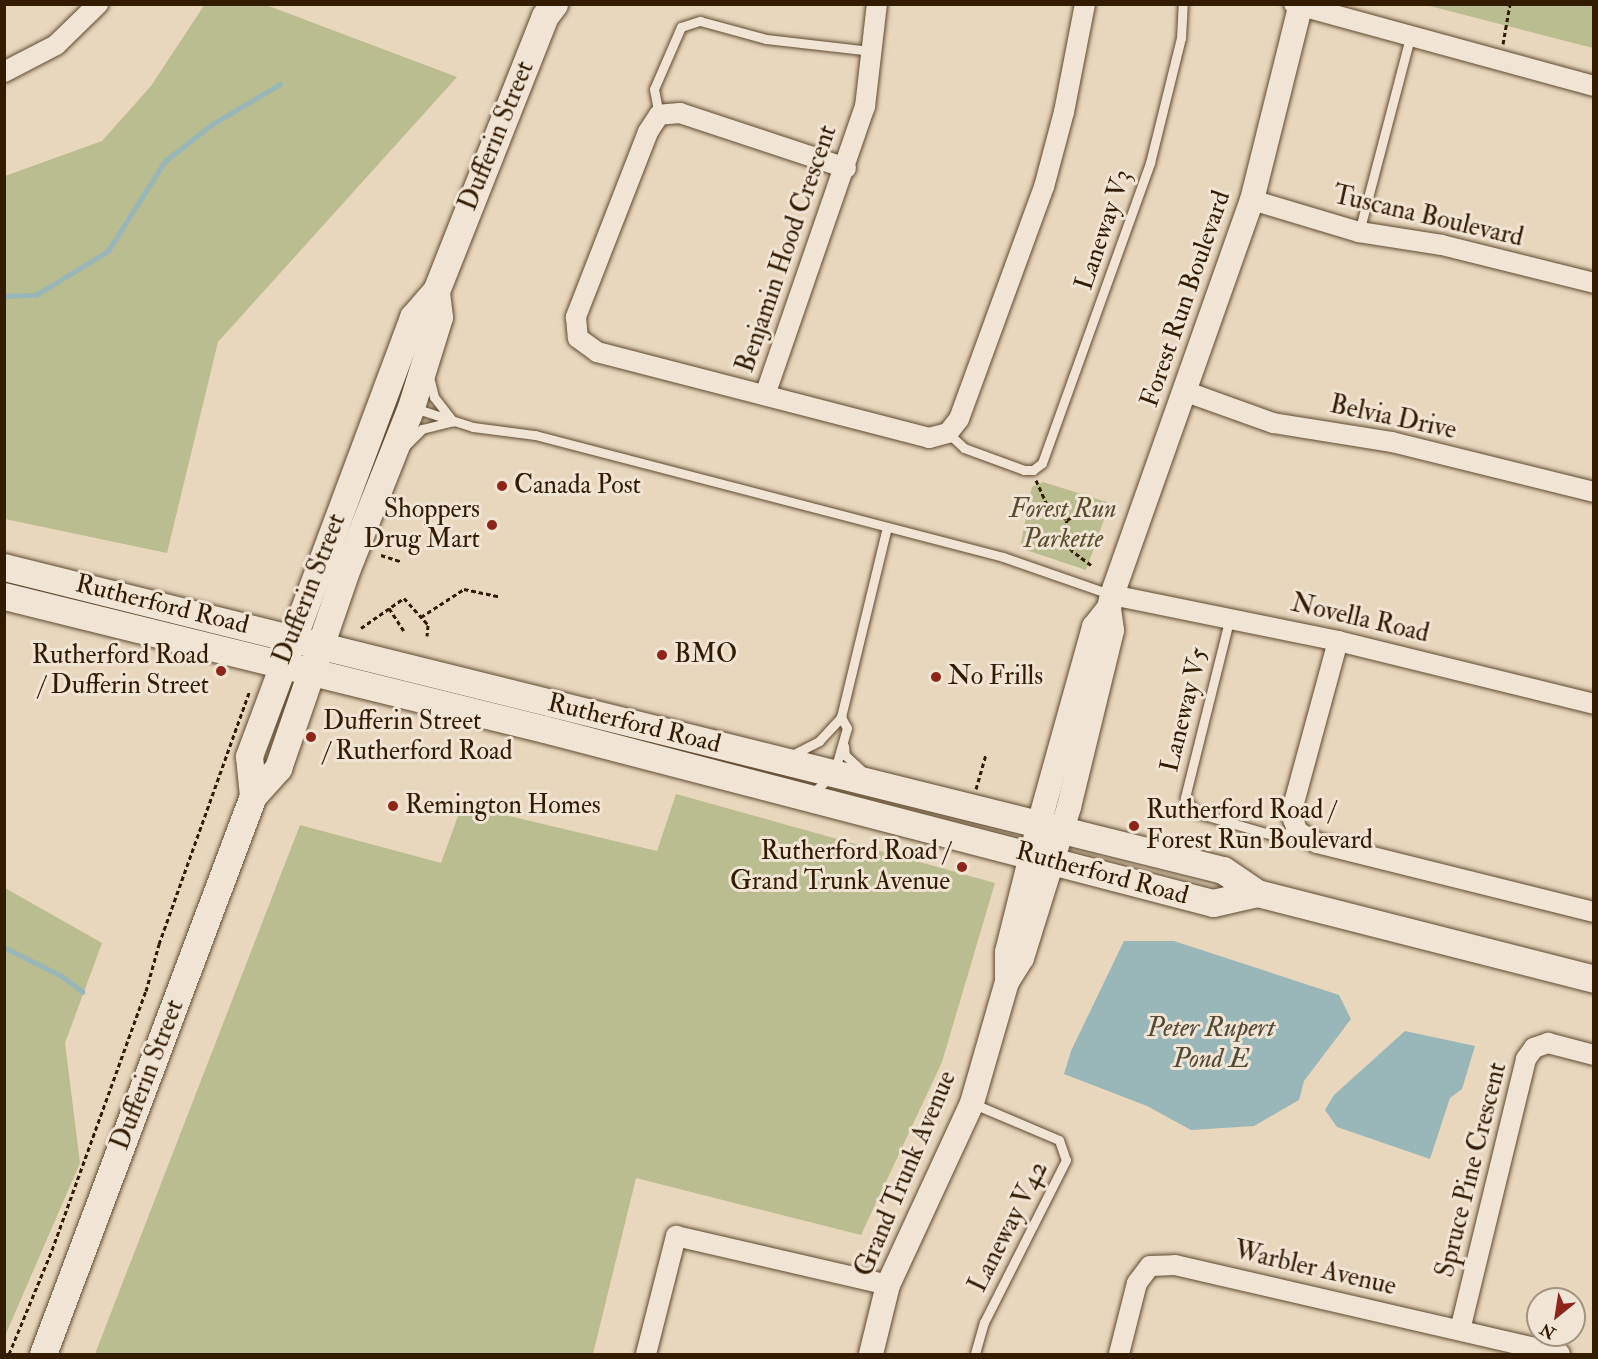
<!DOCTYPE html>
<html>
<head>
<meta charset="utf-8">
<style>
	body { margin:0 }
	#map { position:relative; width:1598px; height:1359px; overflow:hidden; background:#e8d6bd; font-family:"IM FELL Double Pica",serif }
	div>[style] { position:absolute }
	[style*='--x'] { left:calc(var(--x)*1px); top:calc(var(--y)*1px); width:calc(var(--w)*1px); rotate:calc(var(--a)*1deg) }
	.green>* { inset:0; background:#b9bd8f }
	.water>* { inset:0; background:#99b7b8 }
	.stream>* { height:4.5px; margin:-2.25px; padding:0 2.25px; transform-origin:2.25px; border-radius:2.25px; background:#99b7b8 }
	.path>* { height:3px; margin-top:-1.5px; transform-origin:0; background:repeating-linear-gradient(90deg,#331b00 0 4.5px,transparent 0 7.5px) }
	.roads { filter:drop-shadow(0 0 2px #604a2f) drop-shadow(0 0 2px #604a2f) }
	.service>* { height:9px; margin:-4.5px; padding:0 4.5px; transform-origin:4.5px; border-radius:4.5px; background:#f0e4d4 }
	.minor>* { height:20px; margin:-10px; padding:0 10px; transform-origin:10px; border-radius:10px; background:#f0e4d4 }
	.tertiary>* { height:24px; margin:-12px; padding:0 12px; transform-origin:12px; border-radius:12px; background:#f0e4d4 }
	.secondary>* { height:27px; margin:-13.5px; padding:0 13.5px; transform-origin:13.5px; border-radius:13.5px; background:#f0e4d4 }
	.dots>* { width:16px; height:16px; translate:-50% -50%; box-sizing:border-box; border:3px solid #f0e4d4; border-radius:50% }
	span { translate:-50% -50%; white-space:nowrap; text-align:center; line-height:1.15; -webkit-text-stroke:6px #f0e4d4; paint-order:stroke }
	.street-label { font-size:26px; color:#331b00 }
	.poi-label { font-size:26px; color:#331b00 }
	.left { translate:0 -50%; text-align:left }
	.right { translate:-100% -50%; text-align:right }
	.park-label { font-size:26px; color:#5b4c2b; font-style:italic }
	.water-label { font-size:27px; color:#524a37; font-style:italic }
	.frame { position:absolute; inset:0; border:6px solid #331b00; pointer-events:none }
	.north { position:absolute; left:1526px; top:1287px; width:60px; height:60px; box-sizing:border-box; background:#f0e4d4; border:2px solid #a4947f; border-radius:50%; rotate:210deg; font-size:16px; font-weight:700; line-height:24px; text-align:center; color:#331b00 }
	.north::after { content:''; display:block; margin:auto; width:21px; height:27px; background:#8f2418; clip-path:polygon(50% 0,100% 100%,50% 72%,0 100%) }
</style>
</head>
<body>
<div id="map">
	<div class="green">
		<i style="clip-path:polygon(205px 4px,266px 5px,457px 77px,218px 342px,167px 553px,5px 519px,5px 176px,102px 141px,151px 86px)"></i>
		<i style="clip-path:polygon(1426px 5px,1593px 5px,1593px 48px)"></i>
		<i style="clip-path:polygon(1043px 482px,1110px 503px,1086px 570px,1020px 548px,1032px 487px)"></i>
		<i style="clip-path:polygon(676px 794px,995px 883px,942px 1062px,861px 1235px,636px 1178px,593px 1354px,95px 1354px,300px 825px,441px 863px,462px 805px,657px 851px)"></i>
		<i style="clip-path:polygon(5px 888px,102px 943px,65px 1043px,80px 1163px,5px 1336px)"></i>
	</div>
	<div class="water">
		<i style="clip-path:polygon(1124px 941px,1174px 941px,1339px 995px,1351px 1019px,1304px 1081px,1299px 1100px,1254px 1126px,1191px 1130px,1147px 1106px,1064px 1074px,1071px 1051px)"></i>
		<i style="clip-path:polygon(1405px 1031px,1475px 1046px,1462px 1089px,1450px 1098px,1430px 1159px,1337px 1127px,1325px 1110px,1334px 1095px)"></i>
	</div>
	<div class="stream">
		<i style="--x:4;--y:296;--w:32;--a:-2"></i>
		<i style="--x:36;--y:295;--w:84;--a:-31.4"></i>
		<i style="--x:108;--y:251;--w:107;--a:-57.7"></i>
		<i style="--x:165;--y:161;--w:58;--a:-38"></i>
		<i style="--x:211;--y:125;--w:80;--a:-30.7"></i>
		<i style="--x:4;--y:947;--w:65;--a:26.6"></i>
		<i style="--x:62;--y:976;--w:26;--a:37"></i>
	</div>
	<div class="path">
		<i style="--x:1503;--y:44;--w:41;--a:-80.1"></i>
		<i style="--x:1036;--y:480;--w:32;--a:66"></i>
		<i style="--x:1049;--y:509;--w:21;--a:31"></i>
		<i style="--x:381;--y:555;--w:20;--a:18"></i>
		<i style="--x:1091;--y:565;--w:25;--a:-143"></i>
		<i style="--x:1071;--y:550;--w:21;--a:-107"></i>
		<i style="--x:1065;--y:530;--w:10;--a:-79"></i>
		<i style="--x:1067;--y:520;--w:14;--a:-30"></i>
		<i style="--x:1079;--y:513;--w:31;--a:2"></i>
		<i style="--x:389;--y:608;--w:27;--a:57"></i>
		<i style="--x:421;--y:617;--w:51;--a:-33.1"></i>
		<i style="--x:464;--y:589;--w:35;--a:12"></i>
		<i style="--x:361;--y:628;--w:52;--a:-34.9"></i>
		<i style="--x:404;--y:598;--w:36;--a:48"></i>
		<i style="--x:428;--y:625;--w:11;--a:95"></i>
		<i style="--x:976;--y:789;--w:37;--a:-74"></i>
		<i style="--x:9;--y:1354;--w:113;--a:-67.5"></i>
		<i style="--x:52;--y:1250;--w:276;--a:-70.1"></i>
		<i style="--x:146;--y:991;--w:49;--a:-74.5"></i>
		<i style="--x:159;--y:944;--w:268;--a:-70.3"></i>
	</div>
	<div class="roads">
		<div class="service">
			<i style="--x:659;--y:115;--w:26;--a:-101"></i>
			<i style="--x:654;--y:89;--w:68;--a:-66.5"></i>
			<i style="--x:681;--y:27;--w:20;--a:-18"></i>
			<i style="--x:700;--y:21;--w:68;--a:15.3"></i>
			<i style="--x:766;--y:39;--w:107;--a:6.5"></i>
			<i style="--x:1359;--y:232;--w:202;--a:-75.3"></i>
			<i style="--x:429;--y:377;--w:21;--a:76"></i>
			<i style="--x:434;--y:397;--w:31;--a:52"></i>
			<i style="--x:414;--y:408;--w:62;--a:17.9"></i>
			<i style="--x:473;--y:427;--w:63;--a:7.4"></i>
			<i style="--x:535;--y:435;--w:484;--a:14.6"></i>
			<i style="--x:1003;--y:557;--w:115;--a:19.2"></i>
			<i style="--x:948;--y:433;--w:22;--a:43"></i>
			<i style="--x:964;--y:448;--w:64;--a:20.1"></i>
			<i style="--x:1024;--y:470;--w:9;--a:0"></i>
			<i style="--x:1033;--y:470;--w:11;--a:-38"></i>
			<i style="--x:1042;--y:463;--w:319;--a:-70.2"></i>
			<i style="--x:1150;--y:163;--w:129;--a:-76.1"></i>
			<i style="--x:1181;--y:38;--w:34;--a:-87"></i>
			<i style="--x:406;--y:445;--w:23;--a:-45"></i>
			<i style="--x:422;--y:429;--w:32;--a:-14"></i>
			<i style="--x:1230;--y:617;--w:187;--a:104"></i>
			<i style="--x:1185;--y:798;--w:19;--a:51"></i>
			<i style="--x:1197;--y:813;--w:78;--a:16.3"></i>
			<i style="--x:1272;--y:835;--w:26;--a:-7"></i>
			<i style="--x:844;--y:746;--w:9;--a:84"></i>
			<i style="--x:845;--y:755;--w:25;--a:43"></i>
			<i style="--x:790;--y:756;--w:33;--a:-27"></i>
			<i style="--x:819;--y:741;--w:33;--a:-47"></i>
			<i style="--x:841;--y:717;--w:195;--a:-76.4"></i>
			<i style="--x:812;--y:794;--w:30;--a:-44"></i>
			<i style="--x:834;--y:773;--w:47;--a:-73.9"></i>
			<i style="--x:847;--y:728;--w:13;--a:-119"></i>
			<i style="--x:974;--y:1104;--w:92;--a:23"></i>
			<i style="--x:1059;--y:1140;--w:21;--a:71"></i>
			<i style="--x:1066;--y:1160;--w:182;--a:116.8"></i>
			<i style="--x:984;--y:1322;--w:33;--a:106"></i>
		</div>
		<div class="minor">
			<i style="--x:1294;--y:4;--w:311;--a:15.3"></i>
			<i style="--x:4;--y:72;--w:59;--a:-27.4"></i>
			<i style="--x:56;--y:45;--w:59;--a:-44.3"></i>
			<i style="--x:846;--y:168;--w:175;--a:-161.7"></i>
			<i style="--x:680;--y:113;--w:21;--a:175"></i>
			<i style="--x:659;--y:115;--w:20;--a:123"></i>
			<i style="--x:648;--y:132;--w:199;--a:111.3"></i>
			<i style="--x:576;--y:317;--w:21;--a:85"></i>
			<i style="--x:578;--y:338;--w:24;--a:36"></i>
			<i style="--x:597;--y:352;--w:343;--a:14.5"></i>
			<i style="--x:929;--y:438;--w:20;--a:-15"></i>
			<i style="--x:948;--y:433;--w:18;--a:-52"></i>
			<i style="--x:959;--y:419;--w:247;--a:-69.9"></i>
			<i style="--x:1044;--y:187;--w:78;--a:-75.1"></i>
			<i style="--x:1064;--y:112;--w:110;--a:-79"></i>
			<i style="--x:1252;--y:200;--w:112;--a:16.7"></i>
			<i style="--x:1359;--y:232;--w:84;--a:8.9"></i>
			<i style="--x:1442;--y:245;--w:157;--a:14"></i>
			<i style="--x:1184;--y:391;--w:95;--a:19.8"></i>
			<i style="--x:1273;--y:423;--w:121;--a:9.1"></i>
			<i style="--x:1392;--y:442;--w:208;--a:13.9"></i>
			<i style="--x:765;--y:395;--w:305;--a:-70.9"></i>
			<i style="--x:865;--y:107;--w:104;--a:-83.4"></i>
			<i style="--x:1112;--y:595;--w:231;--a:11.5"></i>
			<i style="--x:1338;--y:641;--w:264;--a:13.8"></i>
			<i style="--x:1338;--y:641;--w:179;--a:105.2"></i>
			<i style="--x:1291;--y:814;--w:19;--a:69"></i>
			<i style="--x:1298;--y:832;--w:22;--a:30"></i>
			<i style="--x:1317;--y:843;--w:285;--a:14"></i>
			<i style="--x:1460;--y:1330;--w:279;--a:-76.3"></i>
			<i style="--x:1526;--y:1059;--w:14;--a:-54"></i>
			<i style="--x:1534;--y:1048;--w:15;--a:-20"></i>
			<i style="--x:1548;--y:1043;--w:48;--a:14.6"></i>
			<i style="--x:646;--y:1354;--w:122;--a:-75.7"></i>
			<i style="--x:676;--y:1236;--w:218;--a:13"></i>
			<i style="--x:1119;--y:1354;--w:73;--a:-75.8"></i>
			<i style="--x:1137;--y:1283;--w:21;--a:-53"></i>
			<i style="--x:1150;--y:1266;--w:25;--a:-2"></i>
			<i style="--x:1175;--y:1265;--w:395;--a:13"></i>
		</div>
		<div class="tertiary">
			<i style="--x:1007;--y:982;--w:30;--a:-90"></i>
			<i style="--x:1007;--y:952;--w:132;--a:-76"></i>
			<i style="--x:1039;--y:824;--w:205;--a:-74.4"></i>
			<i style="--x:1094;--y:627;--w:24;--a:-52"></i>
			<i style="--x:871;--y:1354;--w:71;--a:-76.2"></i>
			<i style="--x:888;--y:1285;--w:200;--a:-65.2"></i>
			<i style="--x:972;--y:1103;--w:126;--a:-73.9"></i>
			<i style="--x:1007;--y:982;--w:28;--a:-58"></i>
			<i style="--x:1022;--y:958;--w:158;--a:-72.7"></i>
			<i style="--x:1069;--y:807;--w:182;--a:-76.3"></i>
			<i style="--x:1112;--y:630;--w:22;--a:-98"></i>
			<i style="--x:1109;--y:608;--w:13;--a:-77"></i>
			<i style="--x:1112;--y:595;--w:419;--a:-70.5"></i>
			<i style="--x:1252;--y:200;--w:202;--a:-76"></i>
		</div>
		<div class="secondary">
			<i style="--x:4;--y:567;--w:1256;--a:13.96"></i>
			<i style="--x:1223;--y:870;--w:41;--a:34.1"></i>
			<i style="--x:1257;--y:893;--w:348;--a:14.3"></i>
			<i style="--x:4;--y:596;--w:556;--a:13.84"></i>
			<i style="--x:544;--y:729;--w:691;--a:14.58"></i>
			<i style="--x:1213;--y:903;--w:45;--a:-12.8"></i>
			<i style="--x:253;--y:796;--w:40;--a:-95.7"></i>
			<i style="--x:249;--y:756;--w:469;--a:-69.5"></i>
			<i style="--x:413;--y:317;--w:35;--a:-49"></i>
			<i style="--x:436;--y:291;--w:296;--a:-68.4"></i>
			<i style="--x:545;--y:16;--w:15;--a:-53"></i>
			<i style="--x:43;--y:1354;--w:596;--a:-69.38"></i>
			<i style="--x:253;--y:796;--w:38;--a:-48"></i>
			<i style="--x:278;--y:768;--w:212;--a:-71"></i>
			<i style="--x:347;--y:568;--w:173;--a:-68.3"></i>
			<i style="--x:411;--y:407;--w:94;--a:-72.7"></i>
			<i style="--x:439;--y:317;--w:26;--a:-97"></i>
		</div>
	</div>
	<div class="dots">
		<i style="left:502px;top:486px;background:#8f2418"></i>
		<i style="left:492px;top:525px;background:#8f2418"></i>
		<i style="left:662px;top:655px;background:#8f2418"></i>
		<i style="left:221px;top:671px;background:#8f2418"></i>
		<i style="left:936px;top:677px;background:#8f2418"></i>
		<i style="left:311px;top:737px;background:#8f2418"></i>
		<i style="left:393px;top:806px;background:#8f2418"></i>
		<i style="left:1134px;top:826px;background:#8f2418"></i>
		<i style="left:962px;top:867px;background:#8f2418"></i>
	</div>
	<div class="street-label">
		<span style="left:497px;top:136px;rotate:-68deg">Dufferin Street</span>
		<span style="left:1428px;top:217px;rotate:13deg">Tuscana Boulevard</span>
		<span style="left:1104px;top:230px;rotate:-71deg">Laneway V3</span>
		<span style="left:787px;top:249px;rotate:-71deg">Benjamin Hood Crescent</span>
		<span style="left:1186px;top:299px;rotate:-71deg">Forest Run Boulevard</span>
		<span style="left:1393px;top:418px;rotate:12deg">Belvia Drive</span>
		<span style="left:310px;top:589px;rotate:-69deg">Dufferin Street</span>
		<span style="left:162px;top:605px;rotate:14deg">Rutherford Road</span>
		<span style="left:1360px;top:619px;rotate:13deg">Novella Road</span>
		<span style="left:1185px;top:710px;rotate:-76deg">Laneway V5</span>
		<span style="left:634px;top:724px;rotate:14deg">Rutherford Road</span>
		<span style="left:1102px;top:874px;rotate:15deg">Rutherford Road</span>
		<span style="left:148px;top:1075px;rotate:-69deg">Dufferin Street</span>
		<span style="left:1472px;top:1170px;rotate:-76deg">Spruce Pine Crescent</span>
		<span style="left:906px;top:1174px;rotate:-67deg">Grand Trunk Avenue</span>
		<span style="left:1009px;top:1227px;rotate:-63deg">Laneway V42</span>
		<span style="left:1315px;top:1269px;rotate:13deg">Warbler Avenue</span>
	</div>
	<div class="poi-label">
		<span class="left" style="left:514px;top:486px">Canada Post</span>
		<span class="right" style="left:480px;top:525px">Shoppers<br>Drug Mart</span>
		<span class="left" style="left:674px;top:655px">BMO</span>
		<span class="right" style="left:209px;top:671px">Rutherford Road<br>/ Dufferin Street</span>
		<span class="left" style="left:948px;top:677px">No Frills</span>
		<span class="left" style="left:323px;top:737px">Dufferin Street<br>/ Rutherford Road</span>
		<span class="left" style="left:405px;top:806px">Remington Homes</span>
		<span class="left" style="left:1146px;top:826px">Rutherford Road /<br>Forest Run Boulevard</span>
		<span class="right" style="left:950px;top:867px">Rutherford Road /<br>Grand Trunk Avenue</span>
	</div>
	<div class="park-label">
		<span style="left:1063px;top:525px">Forest Run<br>Parkette</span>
	</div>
	<div class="water-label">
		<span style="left:1211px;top:1043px">Peter Rupert<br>Pond E</span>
	</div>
	<div class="frame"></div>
	<div class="north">N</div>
</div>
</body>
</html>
